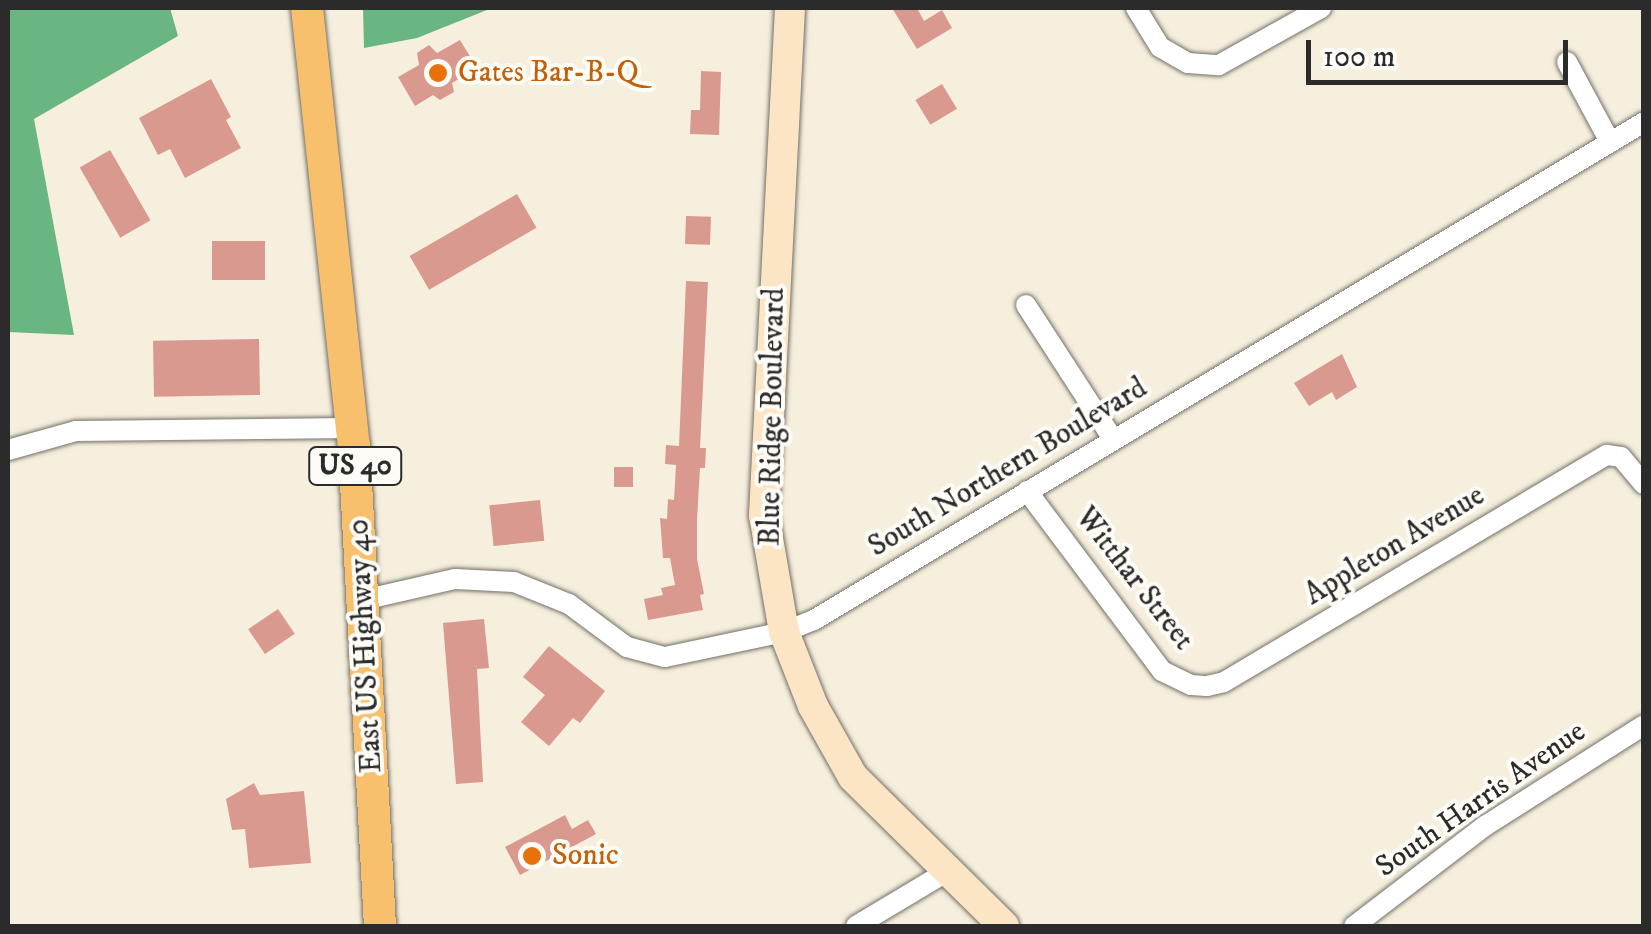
<!DOCTYPE html>
<html>
<head>
<meta charset="utf-8">
<style>
	body { margin:0 }
	#map { position:relative; width:1651px; height:934px; overflow:hidden; background:#f7efdd; font-family:"IM FELL DW Pica",serif }
	div>[style] { position:absolute }
	[style*='--x'] { left:calc(var(--x)*1px); top:calc(var(--y)*1px); width:calc(var(--w)*1px); rotate:calc(var(--a)*1deg) }
	.forest>* { inset:0; background:#6ab680 }
	.building>* { inset:0; background:#da998e; transform-origin:0 0 }
	.roads { filter:drop-shadow(0 0 2px #727069) drop-shadow(0 0 2px #727069) }
	.street>* { height:20px; margin:-10px; padding:0 10px; transform-origin:10px; border-radius:10px; background:#fff }
	.secondary>* { height:30px; margin:-15px; padding:0 15px; transform-origin:15px; border-radius:15px; background:#fce5c4 }
	.primary>* { height:32px; margin:-16px; padding:0 16px; transform-origin:16px; border-radius:16px; background:#f8bf6c }
	.dots>* { width:28px; height:28px; translate:-50% -50%; box-sizing:border-box; border:5px solid #fdfcf7; border-radius:50% }
	span { translate:-50% -50%; white-space:nowrap; text-align:center; line-height:1.15; -webkit-text-stroke:8px #fdfcf7; paint-order:stroke }
	.shield-label span { padding:2px 8px; background:#fdfcf7; border:2px solid; border-radius:8px; -webkit-text-stroke-width:0 }
	.shield-label { font-size:28px; color:#2b2b2b; font-weight:700 }
	.food-label { font-size:30px; color:#c56008 }
	.left { translate:0 -50%; text-align:left }
	.street-label { font-size:30px; color:#2b2b2b }
	.frame { position:absolute; inset:0; border:10px solid #2b2b2b; pointer-events:none }
	.scale { position:absolute; left:1306px; top:40px; width:262px; height:45px; box-sizing:border-box; border:5px solid #2b2b2b; border-top:0; padding-left:12px; font-size:30px; line-height:35px; white-space:nowrap; color:#2b2b2b; -webkit-text-stroke:8px #fdfcf7; paint-order:stroke }
</style>
</head>
<body>
<div id="map">
	<div class="forest">
		<i style="clip-path:polygon(8px 8px,170px 8px,178px 36px,34px 119px,74px 335px,8px 332px)"></i>
		<i style="clip-path:polygon(363px 8px,492px 8px,417px 38px,364px 48px)"></i>
	</div>
	<div class="building">
		<i style="clip-path:polygon(892px 8px,917px 8px,924px 21px,942px 10px,952px 28px,917px 49px)"></i>
		<i style="clip-path:polygon(460px 40px,477px 68px,452px 83px,454px 92px,440px 100px,433px 95px,415px 106px,398px 77px,419px 65px,417px 53px,429px 45px,437px 53px)"></i>
		<i style="clip-path:polygon(701px 71px,721px 72px,719px 135px,690px 134px,691px 110px,700px 110px)"></i>
		<i style="clip-path:polygon(211px 79px,231px 117px,226px 120px,241px 148px,185px 178px,170px 149px,158px 155px,139px 118px)"></i>
		<i style="left:942px;top:84px;width:29px;height:31px;rotate:59deg"></i>
		<i style="left:110px;top:150px;width:81px;height:35px;rotate:60deg"></i>
		<i style="left:517px;top:194px;width:39px;height:124px;rotate:60deg"></i>
		<i style="left:686px;top:216px;width:25px;height:28px;rotate:2deg"></i>
		<i style="left:212px;top:241px;width:53px;height:39px"></i>
		<i style="clip-path:polygon(686px 281px,708px 282px,700px 448px,706px 448px,705px 468px,700px 468px,697px 520px,697px 559px,704px 594px,700px 595px,703px 610px,648px 620px,644px 599px,663px 595px,661px 588px,675px 585px,670px 558px,663px 558px,660px 518px,667px 519px,668px 499px,674px 500px,676px 465px,665px 464px,666px 445px,679px 446px)"></i>
		<i style="left:259px;top:339px;width:56px;height:106px;rotate:89deg"></i>
		<i style="clip-path:polygon(1342px 354px,1357px 387px,1336px 400px,1332px 392px,1309px 406px,1294px 383px)"></i>
		<i style="left:614px;top:467px;width:19px;height:20px"></i>
		<i style="left:540px;top:500px;width:41px;height:51px;rotate:84deg"></i>
		<i style="left:278px;top:609px;width:30px;height:36px;rotate:56deg"></i>
		<i style="clip-path:polygon(484px 619px,489px 668px,477px 669px,483px 782px,456px 784px,443px 623px)"></i>
		<i style="clip-path:polygon(549px 646px,605px 691px,580px 723px,573px 718px,549px 746px,521px 722px,545px 695px,523px 677px)"></i>
		<i style="clip-path:polygon(254px 783px,260px 795px,304px 791px,311px 863px,249px 868px,245px 829px,232px 830px,226px 799px)"></i>
		<i style="clip-path:polygon(565px 815px,572px 829px,588px 820px,596px 834px,520px 875px,505px 847px)"></i>
	</div>
	<div class="roads">
		<div class="street">
			<i style="--x:1136;--y:8;--w:46;--a:58.4"></i>
			<i style="--x:1160;--y:47;--w:32;--a:30"></i>
			<i style="--x:1188;--y:63;--w:31;--a:4"></i>
			<i style="--x:1219;--y:65;--w:117;--a:-29.2"></i>
			<i style="--x:1567;--y:62;--w:91;--a:61.7"></i>
			<i style="--x:1026;--y:305;--w:160;--a:57"></i>
			<i style="--x:8;--y:450;--w:71;--a:-15.6"></i>
			<i style="--x:76;--y:431;--w:275;--a:-0.6"></i>
			<i style="--x:1027;--y:491;--w:225;--a:53.1"></i>
			<i style="--x:1162;--y:671;--w:32;--a:26"></i>
			<i style="--x:1191;--y:685;--w:16;--a:4"></i>
			<i style="--x:1207;--y:686;--w:17;--a:-13"></i>
			<i style="--x:1224;--y:682;--w:445;--a:-30.7"></i>
			<i style="--x:1607;--y:455;--w:14;--a:8"></i>
			<i style="--x:1621;--y:457;--w:35;--a:50"></i>
			<i style="--x:363;--y:600;--w:94;--a:-12.9"></i>
			<i style="--x:455;--y:579;--w:59;--a:2.9"></i>
			<i style="--x:514;--y:582;--w:59;--a:21.8"></i>
			<i style="--x:569;--y:604;--w:72;--a:36.6"></i>
			<i style="--x:627;--y:647;--w:39;--a:15"></i>
			<i style="--x:665;--y:657;--w:122;--a:-11.9"></i>
			<i style="--x:784;--y:632;--w:32;--a:-22"></i>
			<i style="--x:814;--y:620;--w:968;--a:-30.96"></i>
			<i style="--x:856;--y:926;--w:107;--a:-30.9"></i>
			<i style="--x:1354;--y:926;--w:165;--a:-37.4"></i>
			<i style="--x:1485;--y:826;--w:188;--a:-32.4"></i>
		</div>
		<div class="secondary">
			<i style="--x:790;--y:8;--w:508;--a:92.94"></i>
			<i style="--x:764;--y:515;--w:119;--a:80.3"></i>
			<i style="--x:784;--y:632;--w:79;--a:68.6"></i>
			<i style="--x:813;--y:706;--w:81;--a:60.6"></i>
			<i style="--x:853;--y:777;--w:212;--a:44.6"></i>
		</div>
		<div class="primary">
			<i style="--x:307;--y:8;--w:441;--a:83.9"></i>
			<i style="--x:354;--y:446;--w:481;--a:86.9"></i>
		</div>
	</div>
	<div class="dots">
		<i style="left:438px;top:73px;background:#e8710a"></i>
		<i style="left:532px;top:856px;background:#e8710a"></i>
	</div>
	<div class="shield-label">
		<span style="left:355px;top:466px">US 40</span>
	</div>
	<div class="food-label">
		<span class="left" style="left:458px;top:73px">Gates Bar-B-Q</span>
		<span class="left" style="left:552px;top:856px">Sonic</span>
	</div>
	<div class="street-label">
		<span style="left:773px;top:417px;rotate:-89deg">Blue Ridge Boulevard</span>
		<span style="left:1008px;top:468px;rotate:-31deg">South Northern Boulevard</span>
		<span style="left:1395px;top:546px;rotate:-31deg">Appleton Avenue</span>
		<span style="left:1134px;top:579px;rotate:52deg">Witthar Street</span>
		<span style="left:366px;top:646px;rotate:-93deg">East US Highway 40</span>
		<span style="left:1481px;top:800px;rotate:-35deg">South Harris Avenue</span>
	</div>
	<div class="frame"></div>
	<div class="scale">100 m</div>
</div>
</body>
</html>
